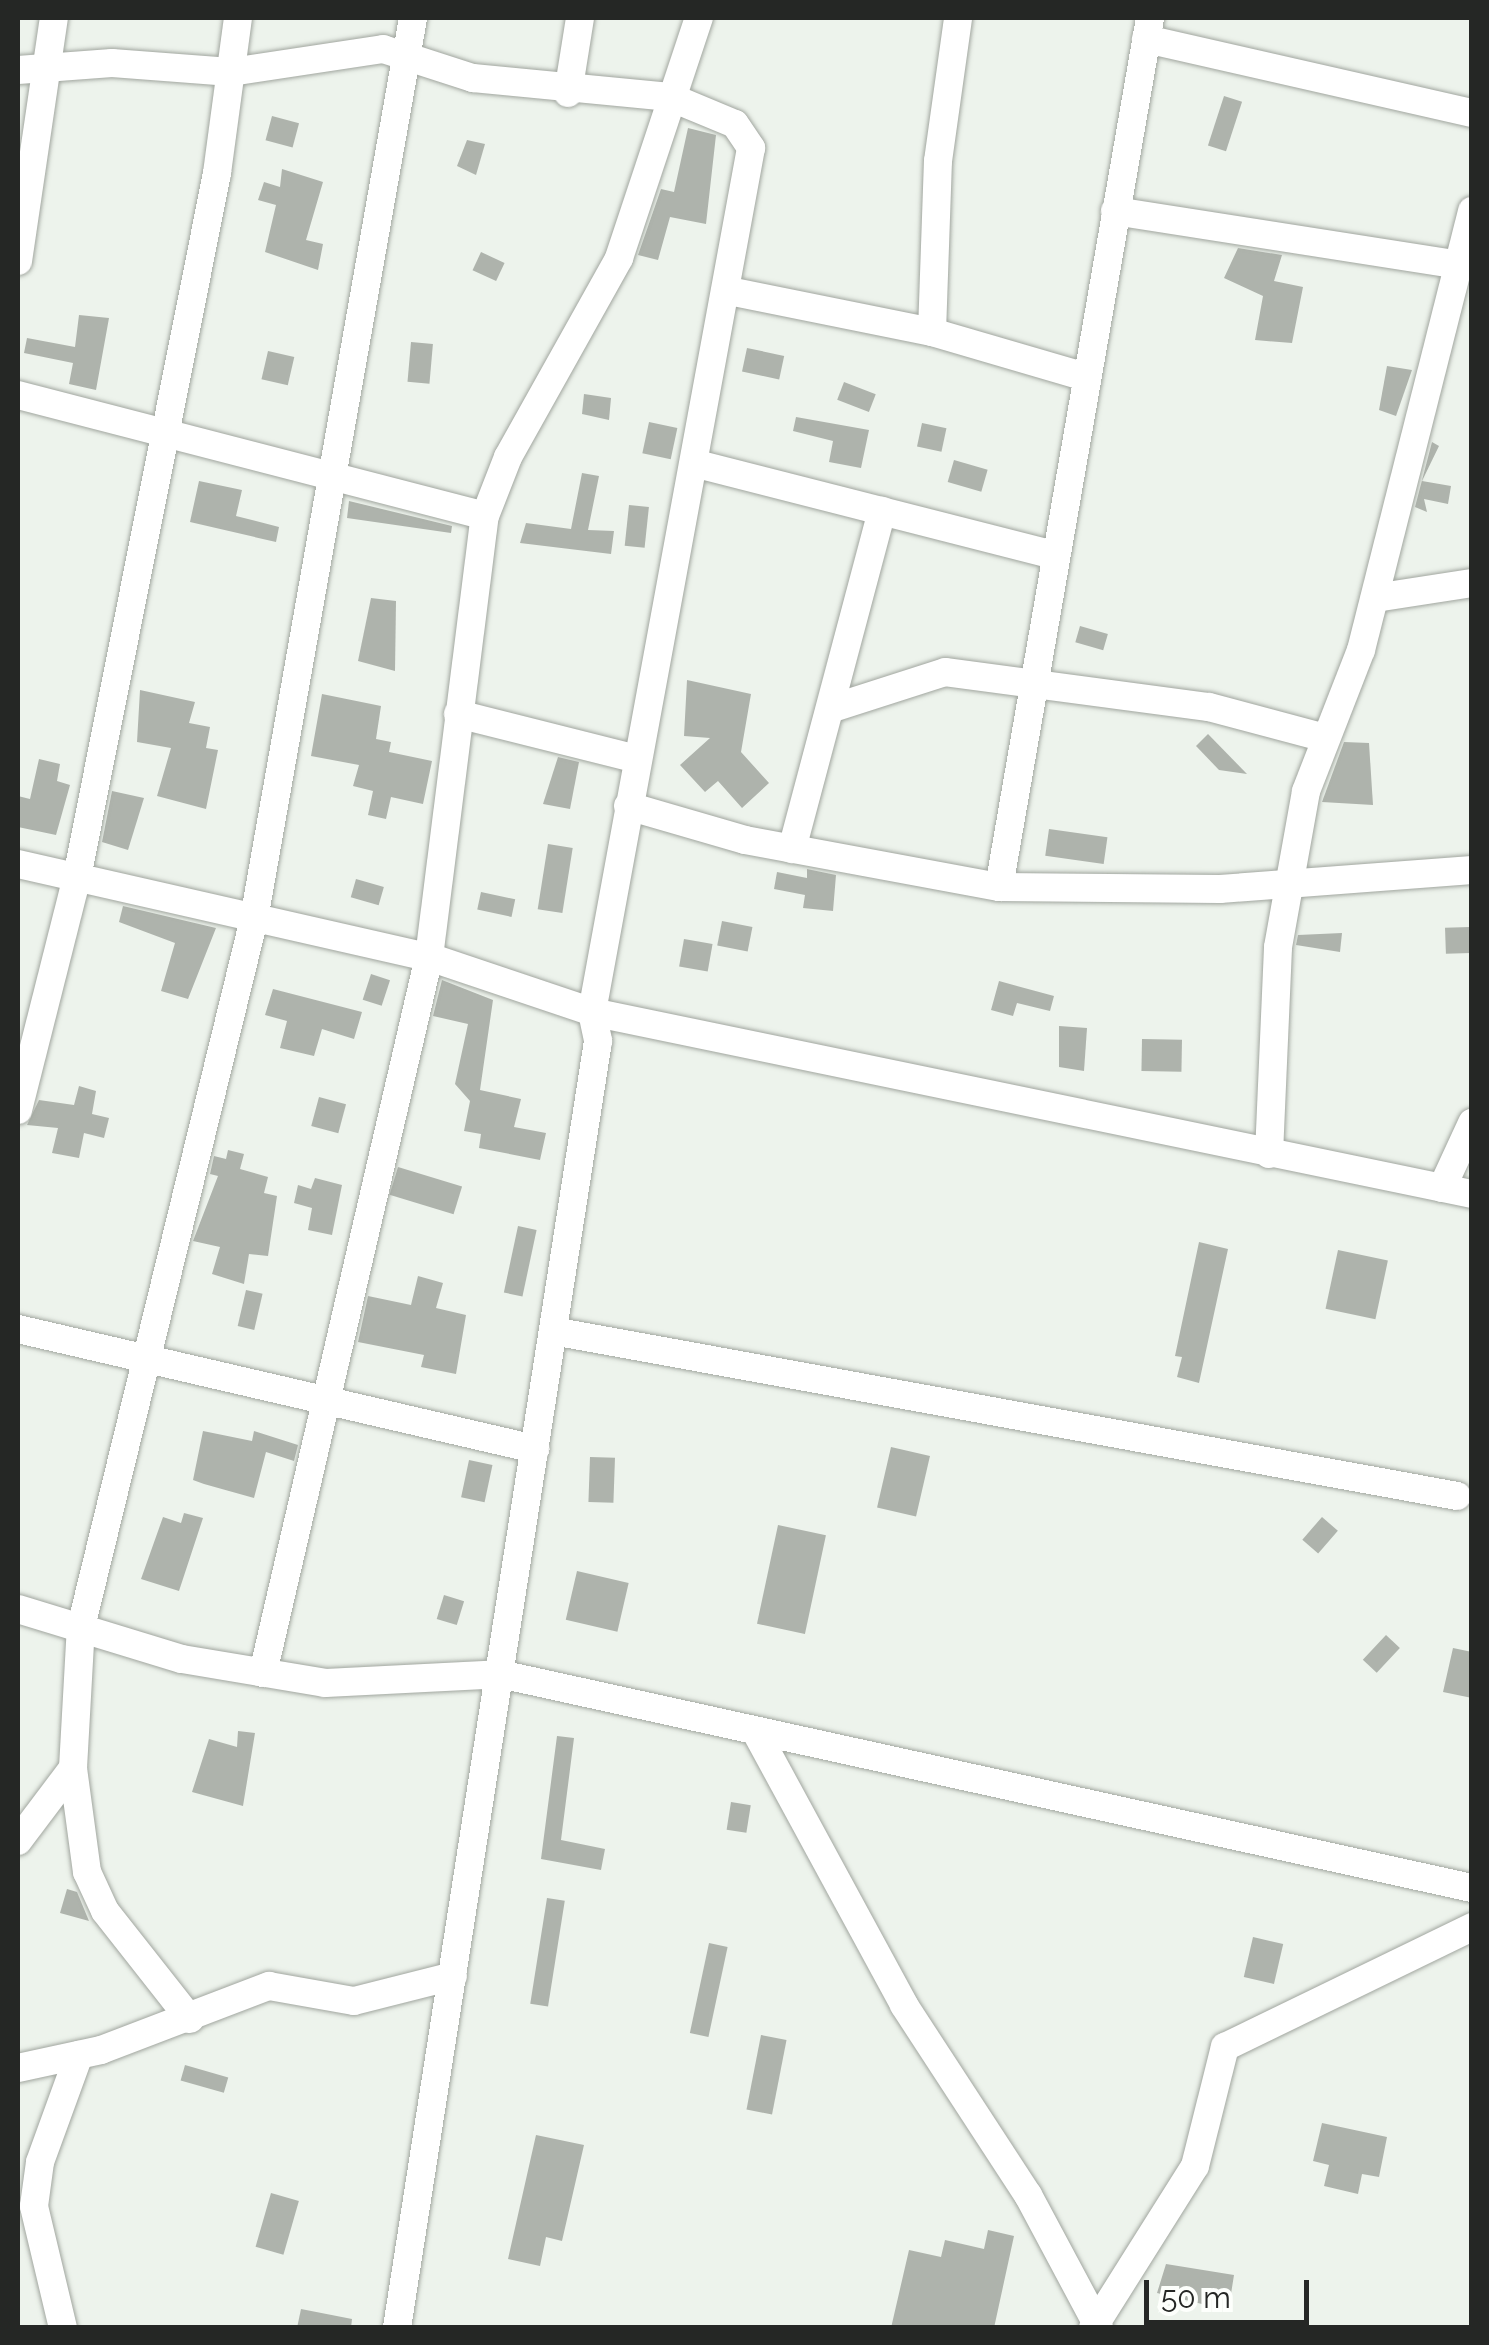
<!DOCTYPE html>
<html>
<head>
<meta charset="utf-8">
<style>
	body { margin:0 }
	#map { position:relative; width:1489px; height:2345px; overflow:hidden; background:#edf3ec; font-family:Raleway,sans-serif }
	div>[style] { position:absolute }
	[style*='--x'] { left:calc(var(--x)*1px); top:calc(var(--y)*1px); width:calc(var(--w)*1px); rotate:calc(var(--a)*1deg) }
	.building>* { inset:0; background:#aeb3ac; transform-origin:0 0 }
	.roads { filter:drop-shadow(0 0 2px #a1a69f) drop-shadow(0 0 2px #a1a69f) }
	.minor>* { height:28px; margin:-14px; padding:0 14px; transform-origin:14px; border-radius:14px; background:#fff }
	span { translate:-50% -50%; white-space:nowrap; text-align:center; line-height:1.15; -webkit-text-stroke:9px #fdfffc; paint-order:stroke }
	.frame { position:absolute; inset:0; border:20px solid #252725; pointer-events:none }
	.scale { position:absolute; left:1144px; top:2280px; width:165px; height:45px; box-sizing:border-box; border:5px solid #252725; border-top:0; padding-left:12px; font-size:30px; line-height:35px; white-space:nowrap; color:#252725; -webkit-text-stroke:8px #fdfffc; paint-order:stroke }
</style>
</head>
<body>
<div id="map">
	<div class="building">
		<i style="left:1224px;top:96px;width:19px;height:52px;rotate:18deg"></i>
		<i style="left:272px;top:116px;width:28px;height:25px;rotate:15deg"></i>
		<i style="clip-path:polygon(688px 128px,716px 135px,706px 224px,670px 217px,658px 260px,638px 255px,661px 189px,674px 192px)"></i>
		<i style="clip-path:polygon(467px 140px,485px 144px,476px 175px,457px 166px)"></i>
		<i style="clip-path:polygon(282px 169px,323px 182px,306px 240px,323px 244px,318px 270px,265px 252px,276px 205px,258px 200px,264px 182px,280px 187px)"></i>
		<i style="clip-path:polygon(1238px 248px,1282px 255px,1274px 281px,1303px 287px,1292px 343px,1255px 340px,1263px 296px,1224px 278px)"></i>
		<i style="left:481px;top:252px;width:26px;height:20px;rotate:25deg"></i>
		<i style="clip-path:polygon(79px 315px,109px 318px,96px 390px,69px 384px,73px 363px,24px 353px,27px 338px,75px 347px)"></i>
		<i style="left:411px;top:342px;width:22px;height:40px;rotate:5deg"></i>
		<i style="left:747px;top:348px;width:38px;height:24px;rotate:12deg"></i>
		<i style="left:268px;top:351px;width:27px;height:29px;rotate:13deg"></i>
		<i style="clip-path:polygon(1387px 366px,1412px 370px,1396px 416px,1379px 410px)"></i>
		<i style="left:844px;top:382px;width:34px;height:19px;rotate:21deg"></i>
		<i style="clip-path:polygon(584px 394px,611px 398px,609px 420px,582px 414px)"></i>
		<i style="clip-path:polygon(796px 417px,869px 430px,861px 468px,829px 462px,833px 441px,793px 431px)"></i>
		<i style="left:649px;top:422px;width:29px;height:32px;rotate:12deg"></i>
		<i style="left:922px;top:423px;width:25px;height:24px;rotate:12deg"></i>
		<i style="clip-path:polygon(1432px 442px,1439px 446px,1422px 481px,1451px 486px,1448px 504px,1424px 499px,1427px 512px,1415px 507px)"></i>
		<i style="left:954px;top:460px;width:35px;height:23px;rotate:16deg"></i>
		<i style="clip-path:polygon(582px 473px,599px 476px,588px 530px,614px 531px,611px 554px,520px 543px,526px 523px,571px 529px)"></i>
		<i style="clip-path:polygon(199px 481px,242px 490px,236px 516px,279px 527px,276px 542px,190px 522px)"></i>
		<i style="clip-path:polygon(349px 501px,452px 526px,451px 533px,347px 518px)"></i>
		<i style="left:629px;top:505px;width:20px;height:41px;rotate:6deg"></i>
		<i style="clip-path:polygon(371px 598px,396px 601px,395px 671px,358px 661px)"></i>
		<i style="left:1080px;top:626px;width:29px;height:17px;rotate:16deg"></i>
		<i style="clip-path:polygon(687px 680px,751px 694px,741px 752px,769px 783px,742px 808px,718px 781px,705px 792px,680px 765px,710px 738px,684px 736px)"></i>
		<i style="clip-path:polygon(140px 690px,195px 702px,189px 723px,210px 727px,206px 748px,218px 750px,206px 809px,157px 796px,171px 748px,137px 742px)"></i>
		<i style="clip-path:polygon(322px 694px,381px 706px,376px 739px,391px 742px,389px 752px,432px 761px,423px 804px,391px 797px,386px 819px,368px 815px,373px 791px,353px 786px,359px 765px,311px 756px)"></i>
		<i style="clip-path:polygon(1208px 734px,1247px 774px,1219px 770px,1196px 746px)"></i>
		<i style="clip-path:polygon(1344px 742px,1369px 743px,1373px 805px,1322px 802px)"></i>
		<i style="clip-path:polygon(558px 757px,579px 762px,570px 809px,543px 804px)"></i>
		<i style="clip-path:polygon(39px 759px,60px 764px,57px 781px,70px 785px,56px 835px,18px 827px,18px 796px,30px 799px)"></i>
		<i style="clip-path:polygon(112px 791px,144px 798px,128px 850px,102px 842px)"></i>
		<i style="left:1049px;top:829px;width:59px;height:27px;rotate:8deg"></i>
		<i style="left:548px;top:844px;width:25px;height:66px;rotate:9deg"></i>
		<i style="clip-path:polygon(807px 869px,836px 875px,833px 911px,803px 908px,805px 895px,774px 889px,777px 872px,807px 878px)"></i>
		<i style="left:356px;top:879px;width:29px;height:19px;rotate:16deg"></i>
		<i style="left:481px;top:892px;width:35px;height:18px;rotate:12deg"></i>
		<i style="clip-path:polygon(123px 906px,216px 928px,188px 999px,161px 991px,175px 943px,119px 922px)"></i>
		<i style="left:722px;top:921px;width:31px;height:25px;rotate:11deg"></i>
		<i style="left:1470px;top:927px;width:26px;height:25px;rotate:88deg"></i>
		<i style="clip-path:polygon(1342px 933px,1340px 952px,1296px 945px,1298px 935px)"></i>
		<i style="left:684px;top:939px;width:29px;height:28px;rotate:10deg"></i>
		<i style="left:371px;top:974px;width:20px;height:27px;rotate:18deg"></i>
		<i style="clip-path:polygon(442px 980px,493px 1000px,480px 1090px,521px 1099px,514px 1127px,546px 1133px,540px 1160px,479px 1148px,481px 1134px,464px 1131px,470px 1101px,455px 1084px,468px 1024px,433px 1016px)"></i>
		<i style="clip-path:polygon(999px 981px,1054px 996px,1050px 1011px,1017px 1003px,1013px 1016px,991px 1010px)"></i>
		<i style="clip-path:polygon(273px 989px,362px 1012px,354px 1039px,322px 1029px,314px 1056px,280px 1048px,287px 1021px,265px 1015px)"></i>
		<i style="clip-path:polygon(1059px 1026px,1087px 1028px,1084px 1071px,1059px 1067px)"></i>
		<i style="left:1142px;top:1039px;width:40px;height:32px;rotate:1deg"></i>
		<i style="clip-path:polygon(79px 1086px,96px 1091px,92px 1114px,109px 1118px,104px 1138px,84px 1133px,79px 1158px,52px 1153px,58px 1128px,27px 1125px,39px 1100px,74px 1105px)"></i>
		<i style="left:319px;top:1097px;width:28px;height:30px;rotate:15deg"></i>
		<i style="clip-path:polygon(228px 1150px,244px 1154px,240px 1169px,268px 1177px,264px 1193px,277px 1196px,268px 1256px,249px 1254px,244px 1284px,212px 1274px,220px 1247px,193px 1241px,218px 1176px,210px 1174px,214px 1156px,226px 1159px)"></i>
		<i style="left:398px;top:1167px;width:67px;height:29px;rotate:17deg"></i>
		<i style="clip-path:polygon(315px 1178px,342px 1185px,332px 1235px,308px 1230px,312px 1208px,294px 1203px,298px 1185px,311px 1189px)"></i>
		<i style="left:518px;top:1226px;width:19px;height:68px;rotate:12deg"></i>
		<i style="clip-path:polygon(1199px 1242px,1228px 1249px,1199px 1383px,1177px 1377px,1182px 1357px,1175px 1356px)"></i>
		<i style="left:1338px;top:1250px;width:51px;height:60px;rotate:12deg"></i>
		<i style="clip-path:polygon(418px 1276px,443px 1283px,436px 1308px,466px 1315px,456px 1374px,421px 1367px,424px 1355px,358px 1342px,368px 1296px,411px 1305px)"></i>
		<i style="left:246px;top:1290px;width:17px;height:37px;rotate:13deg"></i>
		<i style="clip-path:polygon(203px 1431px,252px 1441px,254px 1431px,298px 1445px,294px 1461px,266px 1452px,254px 1498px,204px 1484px,193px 1480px)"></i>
		<i style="left:891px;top:1447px;width:40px;height:62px;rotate:13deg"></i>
		<i style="left:590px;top:1457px;width:25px;height:45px;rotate:2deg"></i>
		<i style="left:469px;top:1460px;width:24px;height:38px;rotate:12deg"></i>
		<i style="clip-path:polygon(184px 1513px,203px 1518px,179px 1591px,141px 1579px,163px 1517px,181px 1523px)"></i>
		<i style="left:1322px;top:1517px;width:21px;height:30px;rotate:41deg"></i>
		<i style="left:778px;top:1525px;width:49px;height:101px;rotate:12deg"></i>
		<i style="left:577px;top:1571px;width:53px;height:50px;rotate:13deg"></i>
		<i style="left:444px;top:1595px;width:21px;height:25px;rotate:17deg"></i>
		<i style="left:1386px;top:1635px;width:19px;height:34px;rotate:43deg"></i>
		<i style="clip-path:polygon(1453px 1648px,1472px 1652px,1472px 1698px,1443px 1692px)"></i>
		<i style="clip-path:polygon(238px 1731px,255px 1733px,243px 1806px,192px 1792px,209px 1739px,237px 1747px)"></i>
		<i style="clip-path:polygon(557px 1736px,574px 1738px,561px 1840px,605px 1849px,601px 1870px,541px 1859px)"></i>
		<i style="left:731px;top:1802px;width:20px;height:28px;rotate:9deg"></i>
		<i style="clip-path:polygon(67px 1889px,77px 1892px,89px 1921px,60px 1913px)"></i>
		<i style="left:547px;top:1898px;width:18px;height:107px;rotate:9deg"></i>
		<i style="left:1253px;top:1937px;width:31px;height:41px;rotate:13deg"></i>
		<i style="left:709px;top:1943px;width:19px;height:92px;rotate:12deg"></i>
		<i style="left:761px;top:2035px;width:26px;height:76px;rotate:11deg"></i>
		<i style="left:185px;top:2065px;width:45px;height:16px;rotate:16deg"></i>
		<i style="clip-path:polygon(1322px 2123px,1387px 2137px,1379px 2177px,1362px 2174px,1358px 2194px,1324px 2186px,1329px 2165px,1313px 2161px)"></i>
		<i style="clip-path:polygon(536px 2135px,584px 2145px,562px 2241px,546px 2237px,540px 2266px,508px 2259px)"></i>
		<i style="left:271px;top:2193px;width:29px;height:56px;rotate:16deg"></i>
		<i style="clip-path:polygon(988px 2230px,1014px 2236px,994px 2328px,891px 2328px,909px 2250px,941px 2257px,945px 2240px,984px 2249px)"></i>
		<i style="clip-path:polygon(1166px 2264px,1234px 2275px,1231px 2294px,1210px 2290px,1206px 2305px,1157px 2293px)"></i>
		<i style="clip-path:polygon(301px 2309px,352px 2319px,351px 2328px,297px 2328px)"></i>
	</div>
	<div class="roads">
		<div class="minor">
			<i style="--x:1146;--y:39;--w:334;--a:12.8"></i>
			<i style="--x:18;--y:70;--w:94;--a:-4.3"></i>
			<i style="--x:112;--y:63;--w:119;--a:4.3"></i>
			<i style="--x:231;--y:72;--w:154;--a:-8.6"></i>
			<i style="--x:383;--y:49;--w:95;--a:17.9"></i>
			<i style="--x:473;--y:78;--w:198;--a:5.5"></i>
			<i style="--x:670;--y:97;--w:70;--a:22.6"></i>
			<i style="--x:735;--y:124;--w:29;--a:56"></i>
			<i style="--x:751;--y:148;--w:879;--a:100.43"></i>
			<i style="--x:592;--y:1012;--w:30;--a:78"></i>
			<i style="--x:598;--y:1041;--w:1303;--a:98.88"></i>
			<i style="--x:568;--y:93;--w:76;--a:-80.9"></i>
			<i style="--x:1115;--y:211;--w:349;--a:8.9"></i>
			<i style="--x:18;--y:261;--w:246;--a:-81.6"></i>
			<i style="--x:729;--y:291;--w:207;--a:11.4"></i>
			<i style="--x:932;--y:332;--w:156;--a:16.3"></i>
			<i style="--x:932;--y:332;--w:171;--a:-88"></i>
			<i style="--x:938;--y:161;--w:144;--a:-82"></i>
			<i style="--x:18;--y:395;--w:482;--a:14.5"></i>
			<i style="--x:697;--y:464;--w:367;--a:14.3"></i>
			<i style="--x:1375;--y:598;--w:98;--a:-8.8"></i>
			<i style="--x:830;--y:709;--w:121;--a:-17.8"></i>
			<i style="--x:945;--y:672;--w:266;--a:7.6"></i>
			<i style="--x:1209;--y:707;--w:117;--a:14.9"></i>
			<i style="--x:458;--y:714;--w:185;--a:14.1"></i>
			<i style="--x:628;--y:806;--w:122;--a:16.2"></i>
			<i style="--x:745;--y:840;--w:258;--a:10.5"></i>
			<i style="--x:999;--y:887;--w:221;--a:0.5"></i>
			<i style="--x:1220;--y:889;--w:253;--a:-4.3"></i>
			<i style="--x:792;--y:849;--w:350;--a:-75.1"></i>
			<i style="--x:18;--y:864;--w:421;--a:12.8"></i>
			<i style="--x:429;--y:957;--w:172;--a:18.6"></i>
			<i style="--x:592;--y:1012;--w:899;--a:11.69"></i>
			<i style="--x:999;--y:887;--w:882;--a:-80.14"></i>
			<i style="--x:18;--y:1110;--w:240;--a:-75.8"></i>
			<i style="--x:77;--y:877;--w:718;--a:-78.75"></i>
			<i style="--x:217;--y:173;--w:156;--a:-82.3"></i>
			<i style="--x:1269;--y:1154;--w:207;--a:-87.5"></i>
			<i style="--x:1278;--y:947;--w:158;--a:-79.8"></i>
			<i style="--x:1306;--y:791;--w:151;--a:-68.7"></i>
			<i style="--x:1361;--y:650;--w:453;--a:-75.8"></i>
			<i style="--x:1442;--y:1188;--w:72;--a:-65.2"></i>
			<i style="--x:18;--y:1329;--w:531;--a:13.07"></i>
			<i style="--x:553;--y:1331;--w:919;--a:10.34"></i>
			<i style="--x:18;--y:1609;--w:171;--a:17"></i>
			<i style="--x:182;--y:1659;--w:145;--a:9.5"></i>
			<i style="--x:325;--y:1683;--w:175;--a:-2.9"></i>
			<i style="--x:500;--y:1674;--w:995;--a:12.42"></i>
			<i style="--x:263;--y:1673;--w:735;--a:-76.95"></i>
			<i style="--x:429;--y:957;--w:445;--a:-82.8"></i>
			<i style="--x:485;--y:516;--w:63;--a:-68.7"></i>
			<i style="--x:508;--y:457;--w:228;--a:-60.8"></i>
			<i style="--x:619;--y:258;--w:253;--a:-71.6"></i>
			<i style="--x:756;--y:1732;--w:311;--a:61.5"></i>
			<i style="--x:904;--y:2005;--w:227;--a:56.9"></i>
			<i style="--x:1028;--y:2195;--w:151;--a:61.9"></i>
			<i style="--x:18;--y:1841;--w:91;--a:-53"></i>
			<i style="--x:190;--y:2019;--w:137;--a:-128.2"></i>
			<i style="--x:105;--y:1911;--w:43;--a:-114.8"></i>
			<i style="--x:87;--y:1872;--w:105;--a:-97.7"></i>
			<i style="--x:73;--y:1768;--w:141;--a:-86.8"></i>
			<i style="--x:81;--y:1627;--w:729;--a:-76.27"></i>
			<i style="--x:254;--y:919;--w:915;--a:-79.99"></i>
			<i style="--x:18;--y:2068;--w:85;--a:-12.2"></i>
			<i style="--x:101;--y:2050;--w:180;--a:-20.9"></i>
			<i style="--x:269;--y:1986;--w:86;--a:10"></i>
			<i style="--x:354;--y:2001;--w:102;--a:-14.2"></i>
			<i style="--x:63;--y:2328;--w:125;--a:-103.4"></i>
			<i style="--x:34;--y:2206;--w:44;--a:-82.2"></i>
			<i style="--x:40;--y:2162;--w:114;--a:-70"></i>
			<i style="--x:1093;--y:2328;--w:191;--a:-57.8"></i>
			<i style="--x:1195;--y:2166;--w:123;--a:-75.9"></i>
			<i style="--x:1225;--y:2047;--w:275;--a:-25.9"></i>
		</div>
	</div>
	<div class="frame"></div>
	<div class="scale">50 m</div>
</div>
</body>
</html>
